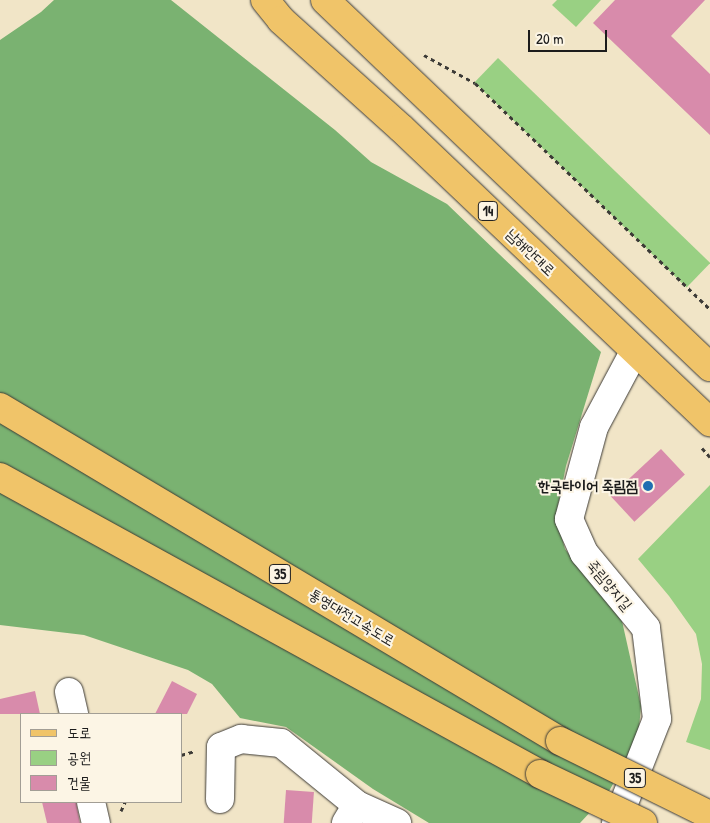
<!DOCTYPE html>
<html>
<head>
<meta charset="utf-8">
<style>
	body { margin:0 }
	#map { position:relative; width:710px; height:823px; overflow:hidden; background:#f1e5c7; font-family:"Patrick Hand","Poor Story",sans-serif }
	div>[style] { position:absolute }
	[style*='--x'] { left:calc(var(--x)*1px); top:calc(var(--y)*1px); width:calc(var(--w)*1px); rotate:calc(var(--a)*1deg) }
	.green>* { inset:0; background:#99d083; transform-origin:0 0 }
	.forest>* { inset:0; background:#7ab271 }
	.building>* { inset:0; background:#d88bab; transform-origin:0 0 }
	.path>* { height:3px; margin-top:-1.5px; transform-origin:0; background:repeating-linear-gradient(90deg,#3c3a36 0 4px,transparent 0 8px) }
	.roads { filter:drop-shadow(0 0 1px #3c3a36) drop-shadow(0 0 1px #3c3a36) }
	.minor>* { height:28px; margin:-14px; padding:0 14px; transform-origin:14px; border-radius:14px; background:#fff }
	.major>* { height:28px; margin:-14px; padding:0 14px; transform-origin:14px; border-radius:14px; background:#f0c469 }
	.highway>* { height:28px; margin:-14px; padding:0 14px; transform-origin:14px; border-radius:14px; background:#f0c469 }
	.bridges { filter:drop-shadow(0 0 1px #3c3a36) drop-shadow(0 0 1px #3c3a36) }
	.highway-bridge>* { height:28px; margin:-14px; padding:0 14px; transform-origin:14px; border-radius:14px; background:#f0c469 }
	.dots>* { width:14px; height:14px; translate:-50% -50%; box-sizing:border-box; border:2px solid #fcf5e5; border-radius:50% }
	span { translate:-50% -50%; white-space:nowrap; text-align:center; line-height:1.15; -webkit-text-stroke:4px #fcf5e5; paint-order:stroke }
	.shield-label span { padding:1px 4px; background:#fcf5e5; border:1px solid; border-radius:4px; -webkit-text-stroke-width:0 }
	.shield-label { font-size:14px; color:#1c1c1c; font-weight:700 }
	.street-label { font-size:15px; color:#1c1c1c }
	.poi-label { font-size:15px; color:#1c1c1c; font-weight:700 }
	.right { translate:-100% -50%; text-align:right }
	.legend { position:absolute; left:20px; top:713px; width:162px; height:90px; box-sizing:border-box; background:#fcf5e5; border:1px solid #a29e95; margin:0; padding:6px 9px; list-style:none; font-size:15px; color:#1c1c1c }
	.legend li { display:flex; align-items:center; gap:10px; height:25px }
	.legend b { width:25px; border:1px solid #a29e95 }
	.scale { position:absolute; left:528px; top:30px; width:79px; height:22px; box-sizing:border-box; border:2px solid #1c1c1c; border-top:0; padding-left:6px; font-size:15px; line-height:18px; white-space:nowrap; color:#1c1c1c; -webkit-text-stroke:4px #fcf5e5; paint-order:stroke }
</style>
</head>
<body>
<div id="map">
	<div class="green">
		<i style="clip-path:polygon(557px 0,601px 0,576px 27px,552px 5px)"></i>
		<i style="left:498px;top:58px;width:295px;height:34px;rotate:44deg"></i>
		<i style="clip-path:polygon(710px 485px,710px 750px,686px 742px,701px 699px,702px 664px,696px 634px,669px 596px,638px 559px)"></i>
	</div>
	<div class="forest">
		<i style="clip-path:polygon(54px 0,171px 0,335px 130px,371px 162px,447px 204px,601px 352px,566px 466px,556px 515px,565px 549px,622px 621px,641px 706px,638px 739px,608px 793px,580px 823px,429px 823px,373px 789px,286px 727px,240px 718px,212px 684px,188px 670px,84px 635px,0 625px,0 40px,41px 12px)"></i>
	</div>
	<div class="building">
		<i style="clip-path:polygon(615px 0,705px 0,671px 36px,710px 74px,710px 135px,593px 23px)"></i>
		<i style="left:661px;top:449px;width:35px;height:69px;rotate:47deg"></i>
		<i style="clip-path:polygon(172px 681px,197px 694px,187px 714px,155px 714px)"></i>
		<i style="clip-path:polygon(35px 691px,40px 714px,0 714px,0 699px)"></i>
		<i style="left:286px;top:790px;width:28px;height:33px;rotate:4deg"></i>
		<i style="clip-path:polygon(42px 802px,76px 802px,80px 823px,47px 823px)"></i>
	</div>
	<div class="path">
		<i style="--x:424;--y:55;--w:58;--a:28.8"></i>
		<i style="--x:475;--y:83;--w:326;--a:43.9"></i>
		<i style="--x:702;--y:448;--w:12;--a:48"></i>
		<i style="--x:181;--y:755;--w:15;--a:-16"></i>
		<i style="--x:121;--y:811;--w:10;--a:-66"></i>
	</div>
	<div class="roads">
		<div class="minor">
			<i style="--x:69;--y:692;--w:23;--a:77"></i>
			<i style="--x:220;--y:799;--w:52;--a:-88.9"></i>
			<i style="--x:221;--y:747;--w:22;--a:-22"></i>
			<i style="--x:241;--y:739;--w:40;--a:5.7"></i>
			<i style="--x:281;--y:743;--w:98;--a:39.2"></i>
			<i style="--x:91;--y:802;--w:22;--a:77"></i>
			<i style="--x:346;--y:823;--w:21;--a:-59"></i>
			<i style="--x:357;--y:805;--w:44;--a:24.2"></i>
			<i style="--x:616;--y:823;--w:112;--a:-68.5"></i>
			<i style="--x:657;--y:719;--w:92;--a:-96.9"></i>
			<i style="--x:646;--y:628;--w:97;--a:-129.6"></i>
			<i style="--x:584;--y:553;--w:37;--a:-114"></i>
			<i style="--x:569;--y:519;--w:95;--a:-74.8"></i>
			<i style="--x:594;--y:427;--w:85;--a:-61.9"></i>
		</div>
		<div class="major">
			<i style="--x:265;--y:0;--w:26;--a:51"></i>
			<i style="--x:281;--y:20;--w:161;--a:42"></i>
			<i style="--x:401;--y:128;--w:427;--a:43.6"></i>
			<i style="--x:325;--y:0;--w:532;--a:43.63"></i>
		</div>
		<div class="highway">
			<i style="--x:0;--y:407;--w:652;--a:30.81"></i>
			<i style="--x:0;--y:477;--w:616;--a:28.81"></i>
		</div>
	</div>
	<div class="bridges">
		<div class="highway-bridge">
			<i style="--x:560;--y:741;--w:167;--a:26.3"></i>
			<i style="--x:540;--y:774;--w:114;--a:25.4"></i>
		</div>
	</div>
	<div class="dots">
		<i style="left:648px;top:486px;background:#1f6fb2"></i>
	</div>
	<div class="shield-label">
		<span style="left:488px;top:211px">14</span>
		<span style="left:280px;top:574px">35</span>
		<span style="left:635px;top:778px">35</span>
	</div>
	<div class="street-label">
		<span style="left:531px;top:252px;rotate:44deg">남해안대로</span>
		<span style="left:610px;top:585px;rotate:50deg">죽림양지길</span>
		<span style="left:352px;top:617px;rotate:31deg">통영대전고속도로</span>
	</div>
	<div class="poi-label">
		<span class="right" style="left:638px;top:486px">한국타이어 죽림점</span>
	</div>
	<ul class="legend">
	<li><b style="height:6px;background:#f0c469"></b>도로</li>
	<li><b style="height:14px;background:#99d083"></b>공원</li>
	<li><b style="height:14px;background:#d88bab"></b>건물</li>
	</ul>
	<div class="scale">20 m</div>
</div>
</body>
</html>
